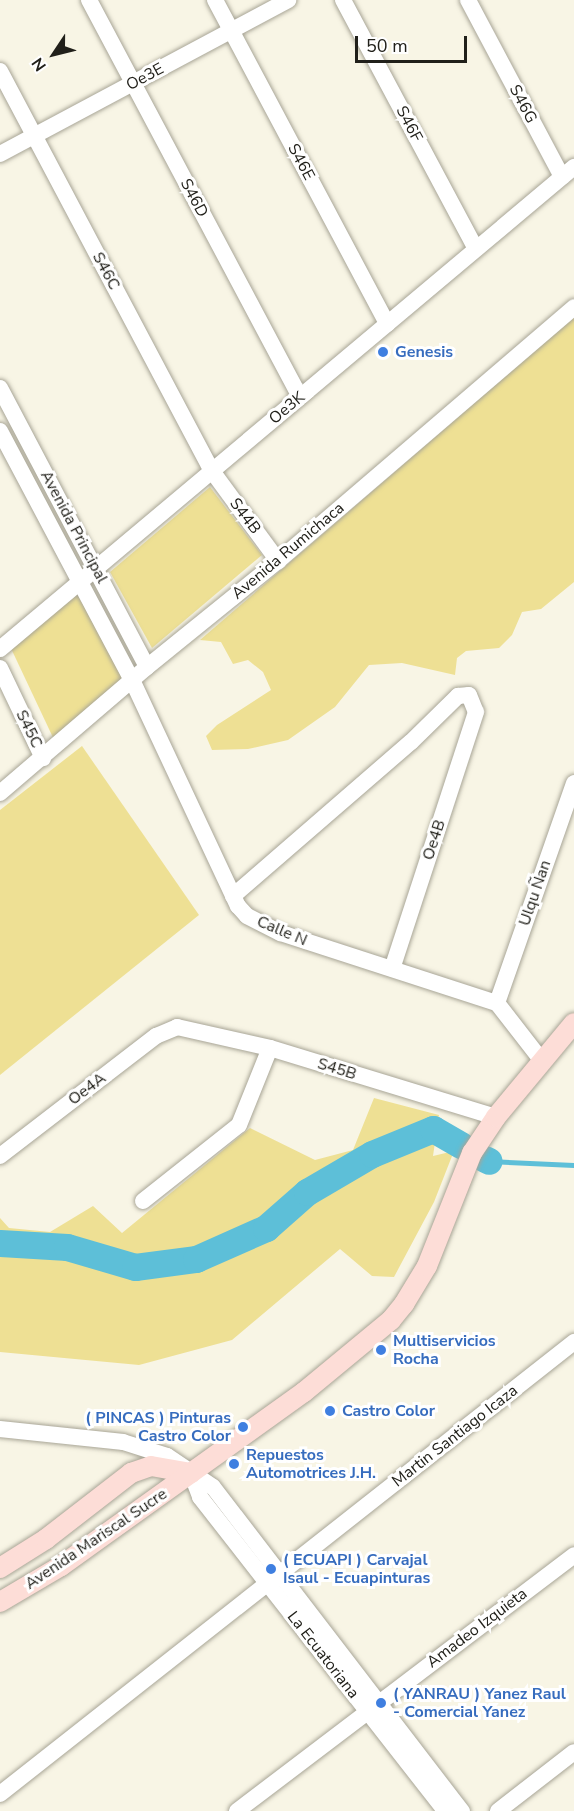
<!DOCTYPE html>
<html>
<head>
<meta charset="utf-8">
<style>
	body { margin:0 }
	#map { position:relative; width:574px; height:1811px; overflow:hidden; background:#f8f5e5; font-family:"Nunito Sans",sans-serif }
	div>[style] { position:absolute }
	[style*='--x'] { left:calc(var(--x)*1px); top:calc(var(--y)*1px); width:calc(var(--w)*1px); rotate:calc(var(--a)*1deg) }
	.green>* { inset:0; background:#eee094 }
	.stream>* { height:4.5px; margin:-2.25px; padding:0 2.25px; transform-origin:2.25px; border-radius:2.25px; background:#5dbfd8 }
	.river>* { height:27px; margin:-13.5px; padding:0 13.5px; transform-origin:13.5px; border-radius:13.5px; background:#5dbfd8 }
	.roads { filter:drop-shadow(0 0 2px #a8a596) drop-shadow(0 0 2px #a8a596) }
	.minor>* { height:16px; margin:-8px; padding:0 8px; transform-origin:8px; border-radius:8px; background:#fff }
	.major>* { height:20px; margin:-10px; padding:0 10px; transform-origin:10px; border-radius:10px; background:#fdddd7 }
	.dots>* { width:16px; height:16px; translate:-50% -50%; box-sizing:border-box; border:3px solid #fff; border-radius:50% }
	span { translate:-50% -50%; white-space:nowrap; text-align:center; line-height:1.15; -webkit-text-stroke:6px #fff; paint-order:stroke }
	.street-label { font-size:16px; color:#21201a }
	.shop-label { font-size:16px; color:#366cbe; font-weight:700 }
	.left { translate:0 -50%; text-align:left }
	.right { translate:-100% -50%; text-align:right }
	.north { position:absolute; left:24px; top:24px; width:60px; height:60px; -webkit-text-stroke:4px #fff; paint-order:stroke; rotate:235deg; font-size:16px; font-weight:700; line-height:24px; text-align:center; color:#21201a }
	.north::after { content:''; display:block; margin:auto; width:21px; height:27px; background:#21201a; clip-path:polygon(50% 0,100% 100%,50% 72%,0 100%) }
	.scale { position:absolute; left:355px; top:36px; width:112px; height:27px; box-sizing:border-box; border:3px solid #21201a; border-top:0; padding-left:8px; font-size:18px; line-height:21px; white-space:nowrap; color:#21201a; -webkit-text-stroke:4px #fff; paint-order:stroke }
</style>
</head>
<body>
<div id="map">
	<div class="green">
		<i style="clip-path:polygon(574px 317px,574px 582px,541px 609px,522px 612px,512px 635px,499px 648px,466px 651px,457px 658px,455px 675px,402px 663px,369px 665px,335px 707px,288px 740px,248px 749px,212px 750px,206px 736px,217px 725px,271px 690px,263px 672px,248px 660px,233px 664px,221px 642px,200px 640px)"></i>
		<i style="clip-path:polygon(210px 487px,262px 555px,152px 648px,110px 572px)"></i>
		<i style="clip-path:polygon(81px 581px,132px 680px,57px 746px,8px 642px)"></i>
		<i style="clip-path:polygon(82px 746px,199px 915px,0 1075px,0 810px)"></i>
		<i style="clip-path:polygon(374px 1098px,439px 1115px,433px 1156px,454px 1151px,434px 1202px,394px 1277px,372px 1276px,340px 1249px,232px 1340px,139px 1365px,0 1352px,0 1218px,9px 1228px,50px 1232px,93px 1206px,122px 1233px,250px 1128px,315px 1160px,353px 1150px)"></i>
	</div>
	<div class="stream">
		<i style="--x:489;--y:1161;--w:85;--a:2.7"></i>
	</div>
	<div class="river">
		<i style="--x:485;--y:1159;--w:4;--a:27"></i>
		<i style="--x:0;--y:1243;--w:67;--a:3.4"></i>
		<i style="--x:67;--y:1247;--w:71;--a:16.4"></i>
		<i style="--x:135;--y:1267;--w:62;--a:-7.5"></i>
		<i style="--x:196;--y:1259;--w:77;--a:-23.9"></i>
		<i style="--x:266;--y:1228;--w:55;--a:-41.3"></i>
		<i style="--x:307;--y:1192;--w:75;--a:-30.3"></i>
		<i style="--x:372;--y:1154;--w:66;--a:-22.3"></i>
		<i style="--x:433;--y:1129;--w:32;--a:30"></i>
	</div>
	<div class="roads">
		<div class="minor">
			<i style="--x:89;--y:0;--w:449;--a:62"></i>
			<i style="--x:215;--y:0;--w:367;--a:62"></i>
			<i style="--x:343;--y:0;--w:282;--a:61.9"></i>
			<i style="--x:468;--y:0;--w:200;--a:62"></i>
			<i style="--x:0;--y:71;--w:453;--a:62.1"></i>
			<i style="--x:212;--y:471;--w:112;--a:53.7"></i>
			<i style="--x:0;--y:154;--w:327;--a:-28.1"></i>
			<i style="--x:0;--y:388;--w:315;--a:62.2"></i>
			<i style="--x:0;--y:431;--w:282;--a:62.1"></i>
			<i style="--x:132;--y:680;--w:250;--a:64.9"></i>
			<i style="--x:238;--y:906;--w:13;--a:48"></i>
			<i style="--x:247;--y:916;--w:38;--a:27"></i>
			<i style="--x:281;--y:933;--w:227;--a:18"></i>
			<i style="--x:497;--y:1003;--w:73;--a:52.2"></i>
			<i style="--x:0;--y:649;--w:750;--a:-40.02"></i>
			<i style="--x:0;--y:668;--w:100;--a:64.5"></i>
			<i style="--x:0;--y:793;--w:194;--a:-40.6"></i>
			<i style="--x:147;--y:667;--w:169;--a:-39"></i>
			<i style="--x:278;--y:561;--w:390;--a:-40.6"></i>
			<i style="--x:233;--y:896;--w:235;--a:-40.9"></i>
			<i style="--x:411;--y:742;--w:66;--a:-44.4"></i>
			<i style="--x:458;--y:696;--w:11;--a:-5"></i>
			<i style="--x:469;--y:695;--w:18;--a:68"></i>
			<i style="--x:476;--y:712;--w:270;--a:108.1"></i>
			<i style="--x:497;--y:1003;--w:233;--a:-70.7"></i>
			<i style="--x:0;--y:1156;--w:197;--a:-37.6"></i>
			<i style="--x:156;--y:1036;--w:23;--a:-23"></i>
			<i style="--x:177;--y:1027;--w:95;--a:12.7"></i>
			<i style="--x:270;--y:1048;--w:236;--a:17"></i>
			<i style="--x:143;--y:1201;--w:122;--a:-38.4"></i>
			<i style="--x:239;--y:1125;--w:83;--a:-68.1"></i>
			<i style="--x:0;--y:1429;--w:124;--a:6"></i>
			<i style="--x:123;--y:1442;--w:46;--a:17.7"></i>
			<i style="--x:167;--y:1456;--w:55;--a:34"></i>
			<i style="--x:213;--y:1487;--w:409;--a:52.5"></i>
			<i style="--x:191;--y:1473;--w:26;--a:69"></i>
			<i style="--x:200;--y:1497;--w:398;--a:52"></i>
			<i style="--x:0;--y:1794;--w:731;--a:-38.22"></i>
			<i style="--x:237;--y:1811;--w:423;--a:-37.2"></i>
			<i style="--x:498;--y:1811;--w:96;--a:-37.8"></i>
		</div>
		<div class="major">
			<i style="--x:0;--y:1568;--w:54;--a:-32.2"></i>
			<i style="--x:46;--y:1539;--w:108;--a:-37.8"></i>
			<i style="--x:131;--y:1473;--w:21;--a:-19"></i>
			<i style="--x:151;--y:1466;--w:41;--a:9.9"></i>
			<i style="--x:0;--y:1602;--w:71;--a:-30.5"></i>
			<i style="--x:61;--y:1566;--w:299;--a:-35.6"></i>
			<i style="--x:304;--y:1392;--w:113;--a:-39.6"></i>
			<i style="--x:391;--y:1320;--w:21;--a:-51"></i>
			<i style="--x:404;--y:1304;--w:44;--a:-58.8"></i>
			<i style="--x:427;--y:1266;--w:122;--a:-68.3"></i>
			<i style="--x:472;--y:1153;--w:43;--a:-56.3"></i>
			<i style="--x:496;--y:1117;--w:122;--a:-50.3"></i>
		</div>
	</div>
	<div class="dots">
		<i style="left:383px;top:352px;background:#3f7fe0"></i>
		<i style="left:381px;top:1350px;background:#3f7fe0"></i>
		<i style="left:330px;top:1411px;background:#3f7fe0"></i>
		<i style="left:243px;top:1427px;background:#3f7fe0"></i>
		<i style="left:234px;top:1464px;background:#3f7fe0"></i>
		<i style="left:271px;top:1569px;background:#3f7fe0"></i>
		<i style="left:381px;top:1703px;background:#3f7fe0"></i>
	</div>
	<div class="street-label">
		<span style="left:145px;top:77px;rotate:-28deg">Oe3E</span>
		<span style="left:523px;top:104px;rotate:62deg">S46G</span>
		<span style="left:409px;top:124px;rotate:62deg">S46F</span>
		<span style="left:301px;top:162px;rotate:62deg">S46E</span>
		<span style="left:194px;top:198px;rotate:62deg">S46D</span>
		<span style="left:106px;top:271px;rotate:62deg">S46C</span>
		<span style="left:287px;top:408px;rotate:-40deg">Oe3K</span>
		<span style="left:245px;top:516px;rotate:53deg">S44B</span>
		<span style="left:74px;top:527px;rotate:62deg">Avenida Principal</span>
		<span style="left:288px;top:551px;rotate:-40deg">Avenida Rumichaca</span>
		<span style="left:29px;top:729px;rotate:64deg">S45C</span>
		<span style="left:434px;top:840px;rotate:-72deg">Oe4B</span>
		<span style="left:535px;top:893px;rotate:-71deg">Ulqu Ñan</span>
		<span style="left:282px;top:931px;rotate:23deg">Calle N</span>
		<span style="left:337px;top:1069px;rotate:17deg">S45B</span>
		<span style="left:87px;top:1089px;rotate:-37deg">Oe4A</span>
		<span style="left:455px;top:1436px;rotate:-38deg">Martin Santiago Icaza</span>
		<span style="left:96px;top:1539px;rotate:-34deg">Avenida Mariscal Sucre</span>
		<span style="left:477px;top:1628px;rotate:-37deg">Amadeo Izquieta</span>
		<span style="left:323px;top:1655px;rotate:52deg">La Ecuatoriana</span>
	</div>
	<div class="shop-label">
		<span class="left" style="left:395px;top:352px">Genesis</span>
		<span class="left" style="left:393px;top:1350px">Multiservicios<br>Rocha</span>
		<span class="left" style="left:342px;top:1411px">Castro Color</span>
		<span class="right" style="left:231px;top:1427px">( PINCAS ) Pinturas<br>Castro Color</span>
		<span class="left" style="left:246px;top:1464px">Repuestos<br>Automotrices J.H.</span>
		<span class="left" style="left:283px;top:1569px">( ECUAPI ) Carvajal<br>Isaul - Ecuapinturas</span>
		<span class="left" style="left:393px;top:1703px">( YANRAU ) Yanez Raul<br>- Comercial Yanez</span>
	</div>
	<div class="north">N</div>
	<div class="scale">50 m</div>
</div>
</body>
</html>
